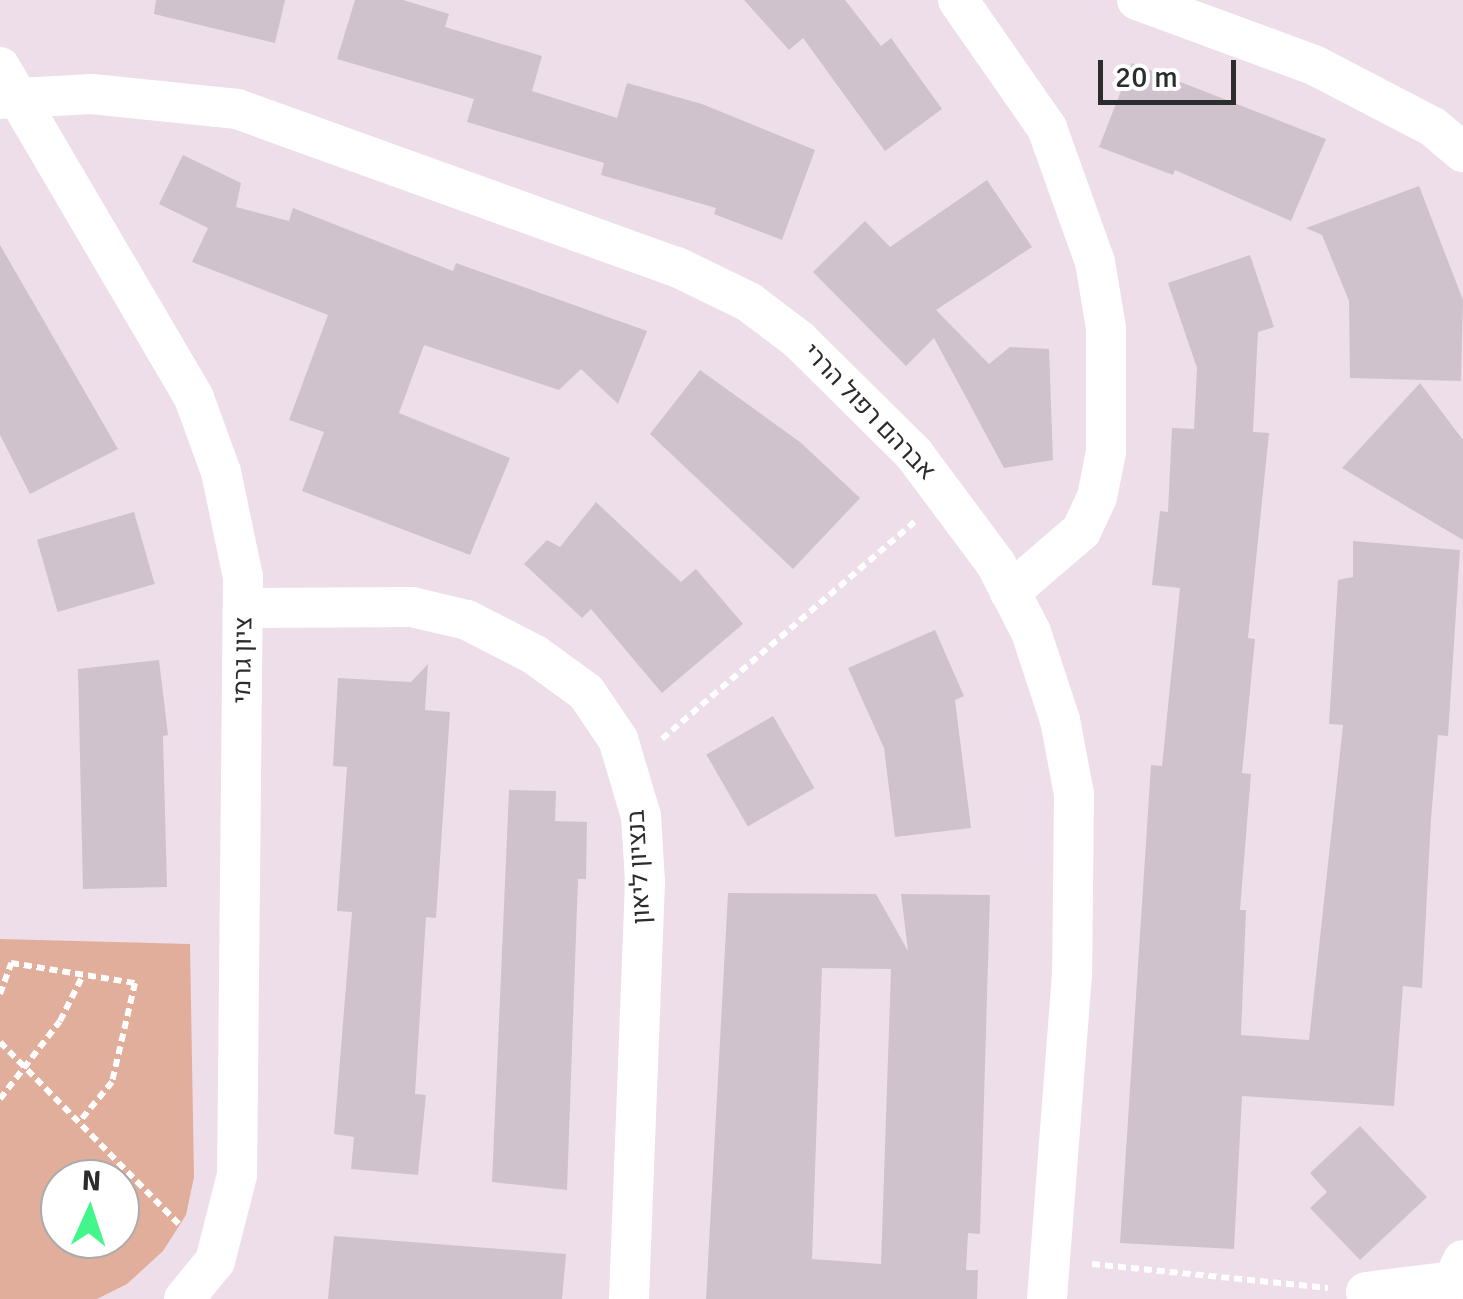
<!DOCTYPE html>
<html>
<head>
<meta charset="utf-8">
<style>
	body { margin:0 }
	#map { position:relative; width:1463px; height:1299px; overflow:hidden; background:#eddeea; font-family:Signika,Heebo,sans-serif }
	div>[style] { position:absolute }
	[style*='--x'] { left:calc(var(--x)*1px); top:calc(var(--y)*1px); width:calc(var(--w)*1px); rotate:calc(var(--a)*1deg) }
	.green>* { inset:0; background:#e2ae9c }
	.building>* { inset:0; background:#d0c2cd; transform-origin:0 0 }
	.path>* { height:6px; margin-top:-3px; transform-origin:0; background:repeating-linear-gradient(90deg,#fff 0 8px,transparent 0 13px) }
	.minor>* { height:40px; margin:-20px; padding:0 20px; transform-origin:20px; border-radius:20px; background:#fff }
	span { translate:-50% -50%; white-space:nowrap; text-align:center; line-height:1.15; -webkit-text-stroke:8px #fff; paint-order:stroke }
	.street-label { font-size:25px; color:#2c2c2c }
	.north { position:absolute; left:40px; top:1159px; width:100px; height:100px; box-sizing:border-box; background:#fff; border:2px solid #ababab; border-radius:50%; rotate:3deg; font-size:28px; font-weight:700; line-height:40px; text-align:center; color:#2c2c2c }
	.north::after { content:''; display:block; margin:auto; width:35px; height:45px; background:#42f68b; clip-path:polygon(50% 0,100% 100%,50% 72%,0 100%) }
	.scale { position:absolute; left:1098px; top:60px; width:138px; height:45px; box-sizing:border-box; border:5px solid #2c2c2c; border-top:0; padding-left:12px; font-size:30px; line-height:35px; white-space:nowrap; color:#2c2c2c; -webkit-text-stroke:8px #fff; paint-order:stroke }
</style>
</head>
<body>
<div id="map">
	<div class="green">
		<i style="clip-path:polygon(evenodd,0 939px,190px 944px,194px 1177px,186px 1215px,163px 1251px,127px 1284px,97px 1299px,0 1299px,0 939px,120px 1179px,120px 1239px,60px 1239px,60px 1179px,120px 1179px)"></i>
	</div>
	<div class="building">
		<i style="clip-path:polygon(156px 0,285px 0,275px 43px,154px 14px)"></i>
		<i style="clip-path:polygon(355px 0,403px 0,449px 14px,445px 27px,542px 56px,532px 91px,617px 118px,627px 83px,702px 104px,815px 150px,782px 240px,714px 214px,716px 208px,601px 175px,604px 163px,467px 122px,474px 99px,337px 59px)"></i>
		<i style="clip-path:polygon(744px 0,845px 0,881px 46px,891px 38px,942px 109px,885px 151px,803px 38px,789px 50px)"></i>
		<i style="clip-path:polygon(1132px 63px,1326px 139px,1291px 221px,1175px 170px,1173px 175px,1099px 147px)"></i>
		<i style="clip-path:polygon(183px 155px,241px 183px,236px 207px,289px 221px,293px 208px,453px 271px,456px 263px,647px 331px,618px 404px,581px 369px,559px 390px,424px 345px,399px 413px,510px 458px,470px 555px,302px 491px,324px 432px,289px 420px,328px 315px,192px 262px,208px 228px,159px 204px)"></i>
		<i style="clip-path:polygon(987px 180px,1032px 247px,936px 310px,989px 364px,1010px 347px,1049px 349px,1053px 460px,1004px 468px,934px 338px,906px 366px,813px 272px,865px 221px,890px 247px)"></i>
		<i style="clip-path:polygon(1419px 186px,1463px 300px,1461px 381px,1350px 378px,1349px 301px,1322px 235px,1306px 228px)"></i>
		<i style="clip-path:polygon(0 245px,118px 449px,30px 494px,0 435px)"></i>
		<i style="clip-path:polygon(1250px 255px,1274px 327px,1258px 332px,1253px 432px,1269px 433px,1248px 638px,1255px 639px,1242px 773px,1251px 774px,1240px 910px,1246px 910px,1241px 1035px,1309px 1040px,1343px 725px,1329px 724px,1338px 580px,1353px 577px,1353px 541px,1460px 550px,1448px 736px,1438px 735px,1431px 819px,1422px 988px,1403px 986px,1394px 1106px,1242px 1096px,1234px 1249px,1120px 1243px,1151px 765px,1162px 766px,1180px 588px,1152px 585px,1160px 511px,1168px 512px,1172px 428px,1194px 429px,1197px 368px,1168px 283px)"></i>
		<i style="clip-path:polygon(700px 370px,800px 442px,860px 498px,793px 569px,650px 434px)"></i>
		<i style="clip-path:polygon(1420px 383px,1463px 440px,1463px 540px,1342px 468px)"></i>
		<i style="clip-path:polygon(596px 502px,681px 582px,696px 569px,743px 624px,662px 693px,591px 609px,582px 618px,524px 564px,547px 540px,560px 547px)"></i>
		<i style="left:134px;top:512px;width:75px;height:101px;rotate:74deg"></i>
		<i style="clip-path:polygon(935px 630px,964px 696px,955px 700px,971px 828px,895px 837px,884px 748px,848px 668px)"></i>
		<i style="clip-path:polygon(159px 660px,168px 735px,163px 736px,167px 887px,83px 889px,78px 669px)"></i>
		<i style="clip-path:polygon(428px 664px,425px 710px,450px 712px,436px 918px,426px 917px,415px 1094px,426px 1095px,418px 1175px,351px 1169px,354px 1137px,334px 1134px,352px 912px,337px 911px,347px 767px,333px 766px,338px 678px,411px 682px)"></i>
		<i style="left:773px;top:716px;width:83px;height:77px;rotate:60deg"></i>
		<i style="clip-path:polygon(509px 790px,556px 791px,555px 821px,587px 822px,586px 879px,578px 879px,567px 1190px,492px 1182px)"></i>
		<i style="clip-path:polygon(evenodd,728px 893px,876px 894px,908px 951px,901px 894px,990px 895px,980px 1234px,968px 1233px,966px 1270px,978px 1270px,977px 1299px,706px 1299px,728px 893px,822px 968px,891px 969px,881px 1264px,812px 1259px,822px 968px)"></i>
		<i style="clip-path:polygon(1360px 1126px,1427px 1197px,1360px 1260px,1310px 1208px,1327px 1192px,1310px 1173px)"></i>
		<i style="clip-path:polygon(334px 1236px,566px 1254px,562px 1299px,328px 1299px)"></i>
	</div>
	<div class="path">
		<i style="--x:662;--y:739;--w:333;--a:-40.7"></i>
		<i style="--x:0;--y:994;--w:33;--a:-70"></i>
		<i style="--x:11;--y:963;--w:126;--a:9.2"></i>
		<i style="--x:135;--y:983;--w:102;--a:103.1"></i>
		<i style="--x:112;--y:1082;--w:52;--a:129.5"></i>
		<i style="--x:0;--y:1042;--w:257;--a:45.5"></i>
		<i style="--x:0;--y:1099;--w:98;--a:-52.4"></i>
		<i style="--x:60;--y:1021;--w:51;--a:-63.4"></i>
		<i style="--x:1092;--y:1264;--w:237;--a:5.8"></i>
	</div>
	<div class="minor">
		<i style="--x:958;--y:0;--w:156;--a:55.2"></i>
		<i style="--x:1047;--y:128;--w:142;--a:70.3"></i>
		<i style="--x:1095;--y:262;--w:67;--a:80.5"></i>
		<i style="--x:1106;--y:328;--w:124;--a:90"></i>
		<i style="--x:1106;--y:452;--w:46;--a:101.3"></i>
		<i style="--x:1097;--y:497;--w:38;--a:115"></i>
		<i style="--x:1081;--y:531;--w:94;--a:139.3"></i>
		<i style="--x:1137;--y:0;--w:189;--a:20.2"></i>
		<i style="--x:1314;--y:65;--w:134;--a:27.5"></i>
		<i style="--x:1433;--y:127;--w:39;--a:40"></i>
		<i style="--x:0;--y:67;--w:384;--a:59.6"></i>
		<i style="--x:194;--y:398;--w:79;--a:70"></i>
		<i style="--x:221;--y:472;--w:107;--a:78.2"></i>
		<i style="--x:243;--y:577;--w:598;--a:90.57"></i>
		<i style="--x:237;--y:1175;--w:89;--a:104.3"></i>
		<i style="--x:215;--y:1261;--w:49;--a:129.2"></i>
		<i style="--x:0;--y:99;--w:92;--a:-3.1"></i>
		<i style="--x:92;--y:94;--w:146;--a:5.9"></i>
		<i style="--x:237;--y:109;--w:468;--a:19.8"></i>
		<i style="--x:677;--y:267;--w:80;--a:25.9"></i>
		<i style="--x:749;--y:302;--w:63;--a:37.2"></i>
		<i style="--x:799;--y:340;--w:162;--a:44.7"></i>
		<i style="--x:914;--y:454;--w:137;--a:53.3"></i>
		<i style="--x:996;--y:564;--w:76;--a:62.8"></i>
		<i style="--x:1031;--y:632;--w:93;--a:71.8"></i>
		<i style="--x:1060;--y:720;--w:75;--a:79.3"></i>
		<i style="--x:1074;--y:794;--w:180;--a:90.6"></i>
		<i style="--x:1072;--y:974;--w:326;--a:94.4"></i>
		<i style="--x:244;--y:608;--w:168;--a:-0.3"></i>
		<i style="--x:412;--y:607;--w:57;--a:13.3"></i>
		<i style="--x:467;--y:620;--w:76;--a:27.2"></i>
		<i style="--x:535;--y:655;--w:63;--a:36"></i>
		<i style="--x:586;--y:692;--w:57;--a:55.8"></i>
		<i style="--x:618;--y:739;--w:80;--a:73.4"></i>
		<i style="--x:641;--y:816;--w:66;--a:86.5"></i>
		<i style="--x:645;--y:882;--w:417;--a:92.2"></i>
		<i style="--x:1366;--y:1292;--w:88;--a:-7.2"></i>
		<i style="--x:1453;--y:1281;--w:23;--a:-65"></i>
	</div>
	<div class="street-label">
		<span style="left:869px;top:412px;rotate:46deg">אברהם רפול הררי</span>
		<span style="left:243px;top:660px;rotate:-89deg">ציון גרמי</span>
		<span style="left:639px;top:867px;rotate:-93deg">בנציון ליאון</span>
	</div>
	<div class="north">N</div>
	<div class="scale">20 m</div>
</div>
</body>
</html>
